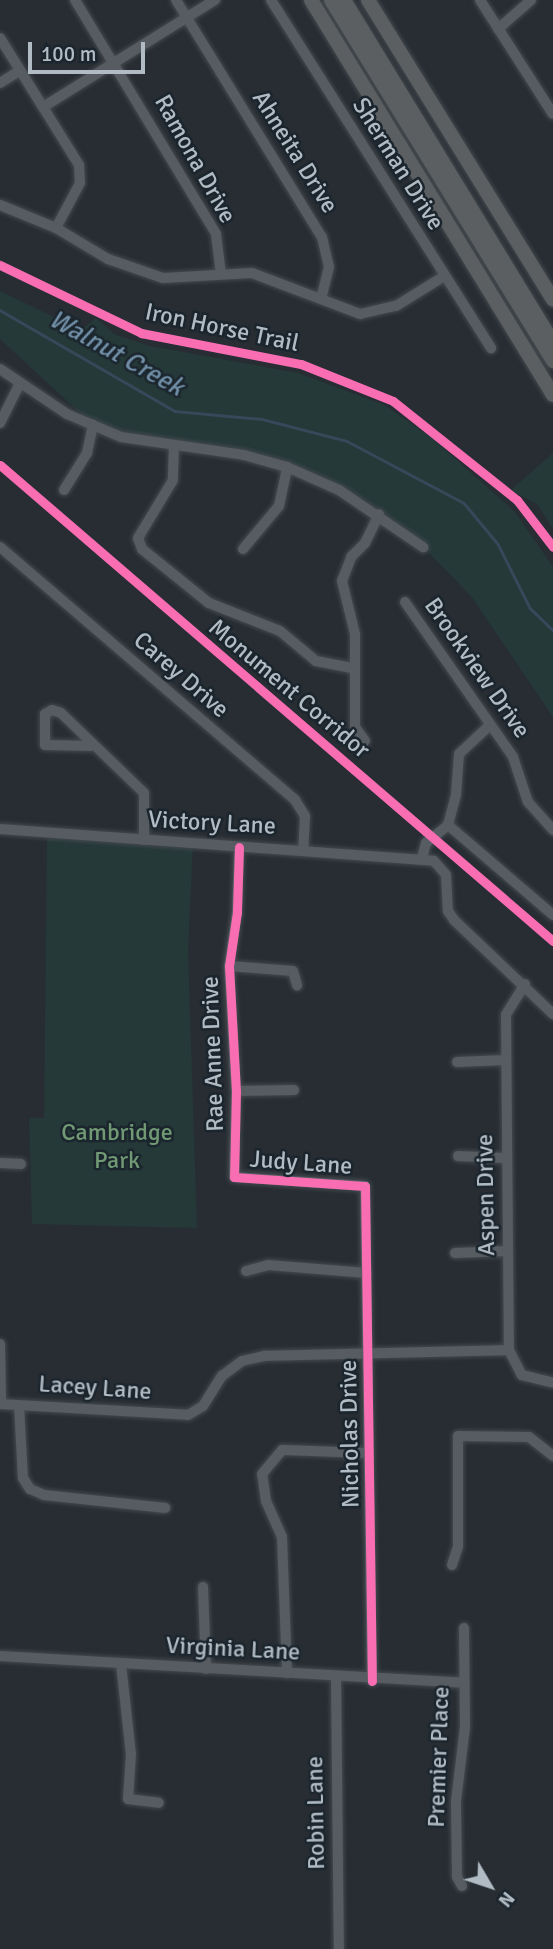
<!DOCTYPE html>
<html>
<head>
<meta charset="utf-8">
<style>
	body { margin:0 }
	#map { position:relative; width:553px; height:1949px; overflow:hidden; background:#272d33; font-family:Signika,sans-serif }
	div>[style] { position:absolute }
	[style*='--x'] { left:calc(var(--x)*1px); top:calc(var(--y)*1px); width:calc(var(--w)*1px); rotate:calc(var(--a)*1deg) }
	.green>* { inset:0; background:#253938 }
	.stream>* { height:2.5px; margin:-1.25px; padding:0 1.25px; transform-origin:1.25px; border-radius:1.25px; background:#35495a }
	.roads { filter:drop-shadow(0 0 2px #44494e) drop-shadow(0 0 2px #44494e) }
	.minor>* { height:10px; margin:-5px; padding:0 5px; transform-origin:5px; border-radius:5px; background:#565c61 }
	.highway>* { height:14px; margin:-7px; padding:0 7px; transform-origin:7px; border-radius:7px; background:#5b5f61 }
	.cycleway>* { height:9px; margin:-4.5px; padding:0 4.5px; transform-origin:4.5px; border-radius:4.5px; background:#f96db3 }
	span { translate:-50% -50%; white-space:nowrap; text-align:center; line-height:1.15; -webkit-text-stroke:5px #1b252d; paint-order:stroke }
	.street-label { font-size:24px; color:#b0bbc4 }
	.park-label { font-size:24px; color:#709974 }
	.water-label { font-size:26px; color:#718fa7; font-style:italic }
	.north { position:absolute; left:455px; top:1851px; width:70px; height:70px; -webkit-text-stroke:5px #1b252d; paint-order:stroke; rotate:129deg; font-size:19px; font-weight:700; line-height:28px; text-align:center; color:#b0bbc4 }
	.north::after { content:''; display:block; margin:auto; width:24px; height:32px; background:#b0bbc4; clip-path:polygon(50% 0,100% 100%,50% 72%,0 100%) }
	.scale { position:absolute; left:28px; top:42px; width:117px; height:32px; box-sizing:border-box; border:4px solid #b0bbc4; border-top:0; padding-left:9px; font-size:21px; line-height:24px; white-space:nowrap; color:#b0bbc4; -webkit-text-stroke:5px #1b252d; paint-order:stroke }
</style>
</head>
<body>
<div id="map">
	<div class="green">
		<i style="clip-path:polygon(0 291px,81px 330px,96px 318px,114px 334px,150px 346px,298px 373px,384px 405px,432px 438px,515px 512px,553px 567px,553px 717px,471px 596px,423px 547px,379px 514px,287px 467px,121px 437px,93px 425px,0 339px)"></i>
		<i style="clip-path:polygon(553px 453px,553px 529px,538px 505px,511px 490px)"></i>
		<i style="clip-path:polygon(47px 833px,193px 844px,188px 950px,197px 1228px,32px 1224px,29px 1118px,44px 1118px)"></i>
	</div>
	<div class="stream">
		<i style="--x:0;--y:310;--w:202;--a:30"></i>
		<i style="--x:175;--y:411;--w:87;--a:5.3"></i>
		<i style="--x:262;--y:419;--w:88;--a:14.5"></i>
		<i style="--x:347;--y:441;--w:132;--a:27.9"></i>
		<i style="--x:464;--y:503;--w:53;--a:50.3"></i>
		<i style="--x:498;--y:544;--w:72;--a:63.4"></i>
		<i style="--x:530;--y:608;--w:32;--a:44"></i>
	</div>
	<div class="roads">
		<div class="minor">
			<i style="--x:75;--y:0;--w:273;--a:58.9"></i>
			<i style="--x:216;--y:234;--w:39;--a:83"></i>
			<i style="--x:176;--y:0;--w:278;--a:58.4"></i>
			<i style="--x:322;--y:237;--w:31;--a:77"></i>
			<i style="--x:329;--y:267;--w:32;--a:104"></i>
			<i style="--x:271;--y:0;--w:412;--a:57.7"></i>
			<i style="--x:480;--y:0;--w:135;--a:57.4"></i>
			<i style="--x:498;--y:29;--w:44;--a:-41.3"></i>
			<i style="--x:0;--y:38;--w:150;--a:58.1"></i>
			<i style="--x:79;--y:165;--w:18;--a:87"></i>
			<i style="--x:80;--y:183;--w:51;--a:118.1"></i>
			<i style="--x:0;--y:83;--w:22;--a:-32"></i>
			<i style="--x:43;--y:107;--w:203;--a:-31.9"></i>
			<i style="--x:0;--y:205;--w:61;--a:22.3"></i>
			<i style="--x:56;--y:228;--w:61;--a:30.8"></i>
			<i style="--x:108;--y:259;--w:58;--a:19.1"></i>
			<i style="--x:163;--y:278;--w:89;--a:-3.2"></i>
			<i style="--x:252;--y:273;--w:116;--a:20.8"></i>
			<i style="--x:360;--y:314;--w:37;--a:-13"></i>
			<i style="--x:396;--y:306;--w:55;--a:-31.7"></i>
			<i style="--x:0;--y:369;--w:81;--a:33.9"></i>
			<i style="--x:67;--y:414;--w:59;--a:23.1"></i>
			<i style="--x:121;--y:437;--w:124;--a:8.3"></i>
			<i style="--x:244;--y:455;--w:45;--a:15.6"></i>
			<i style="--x:287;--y:467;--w:57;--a:23.9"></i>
			<i style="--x:339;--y:490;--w:102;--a:34.2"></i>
			<i style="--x:0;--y:423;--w:42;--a:-63.4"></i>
			<i style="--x:174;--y:445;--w:35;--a:92"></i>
			<i style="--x:173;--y:480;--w:68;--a:121.1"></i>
			<i style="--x:138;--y:538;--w:12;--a:70"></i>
			<i style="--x:142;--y:549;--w:86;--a:38.9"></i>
			<i style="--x:209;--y:603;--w:76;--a:21.5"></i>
			<i style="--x:280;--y:631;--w:47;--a:39.8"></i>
			<i style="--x:316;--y:661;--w:38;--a:11"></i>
			<i style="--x:64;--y:490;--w:44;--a:-58.1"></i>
			<i style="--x:87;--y:453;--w:29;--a:-78"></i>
			<i style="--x:0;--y:547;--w:389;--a:40.6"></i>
			<i style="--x:295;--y:800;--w:19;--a:58"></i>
			<i style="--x:305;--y:816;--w:33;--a:93"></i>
			<i style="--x:243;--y:549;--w:56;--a:-50.1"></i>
			<i style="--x:279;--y:506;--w:40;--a:-78"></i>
			<i style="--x:405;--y:602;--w:189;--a:55.1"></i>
			<i style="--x:513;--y:757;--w:47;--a:71.6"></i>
			<i style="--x:528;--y:802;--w:38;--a:48"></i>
			<i style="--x:490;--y:725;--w:42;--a:136.9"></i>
			<i style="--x:459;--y:754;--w:41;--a:94.2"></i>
			<i style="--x:456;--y:795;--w:31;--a:105"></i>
			<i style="--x:448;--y:825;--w:138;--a:40.6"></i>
			<i style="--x:365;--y:741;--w:17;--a:-126"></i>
			<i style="--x:355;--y:727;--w:93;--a:-90"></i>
			<i style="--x:355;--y:634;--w:55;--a:-103.8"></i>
			<i style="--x:342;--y:581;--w:26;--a:-69"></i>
			<i style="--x:351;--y:557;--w:20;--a:-45"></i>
			<i style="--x:365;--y:543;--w:32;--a:-64"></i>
			<i style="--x:91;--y:746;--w:46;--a:-178.8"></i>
			<i style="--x:45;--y:745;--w:31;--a:-90"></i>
			<i style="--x:45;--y:714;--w:8;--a:-30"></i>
			<i style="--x:52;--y:710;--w:9;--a:18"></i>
			<i style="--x:61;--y:713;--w:115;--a:43.9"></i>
			<i style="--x:144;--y:793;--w:47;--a:90"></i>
			<i style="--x:0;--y:829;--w:435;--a:4.2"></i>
			<i style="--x:434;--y:861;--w:18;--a:49"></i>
			<i style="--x:446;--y:875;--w:36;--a:87"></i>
			<i style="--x:448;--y:911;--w:11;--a:56"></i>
			<i style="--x:454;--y:920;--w:137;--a:43.5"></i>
			<i style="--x:239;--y:847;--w:65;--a:91.8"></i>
			<i style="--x:237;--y:912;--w:55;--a:98.4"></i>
			<i style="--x:229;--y:966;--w:125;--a:86.8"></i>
			<i style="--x:236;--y:1091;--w:86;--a:91.3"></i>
			<i style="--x:234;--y:1177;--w:131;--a:3.9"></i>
			<i style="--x:365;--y:1186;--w:495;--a:89.2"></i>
			<i style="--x:422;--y:858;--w:16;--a:-75"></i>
			<i style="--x:426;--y:843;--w:28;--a:-39"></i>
			<i style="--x:229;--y:966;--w:64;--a:4.5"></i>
			<i style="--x:293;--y:971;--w:15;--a:74"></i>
			<i style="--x:525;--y:984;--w:36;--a:122"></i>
			<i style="--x:506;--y:1015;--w:335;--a:89.5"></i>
			<i style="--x:509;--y:1350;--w:28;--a:63"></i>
			<i style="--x:522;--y:1375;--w:32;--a:14"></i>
			<i style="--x:457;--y:1062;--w:49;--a:-2.3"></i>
			<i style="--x:236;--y:1091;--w:58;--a:-1"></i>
			<i style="--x:458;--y:1156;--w:47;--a:2.4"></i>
			<i style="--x:0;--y:1163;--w:21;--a:3"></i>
			<i style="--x:455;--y:1253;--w:53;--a:-2.2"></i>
			<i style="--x:246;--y:1271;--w:23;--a:-15"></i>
			<i style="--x:268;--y:1265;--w:99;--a:4.6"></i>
			<i style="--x:0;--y:1344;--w:60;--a:89"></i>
			<i style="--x:0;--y:1404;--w:188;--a:3.3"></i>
			<i style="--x:188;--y:1415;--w:17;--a:-31"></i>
			<i style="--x:203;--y:1406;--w:36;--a:-58"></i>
			<i style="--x:222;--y:1376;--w:25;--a:-37"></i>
			<i style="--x:242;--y:1361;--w:23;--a:-13"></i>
			<i style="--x:264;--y:1356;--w:245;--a:-1.4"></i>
			<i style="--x:19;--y:1405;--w:73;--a:86.9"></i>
			<i style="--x:23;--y:1478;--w:13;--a:58"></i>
			<i style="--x:30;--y:1489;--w:15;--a:23"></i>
			<i style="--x:44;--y:1495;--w:122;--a:6.1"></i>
			<i style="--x:452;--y:1565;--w:20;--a:-72"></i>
			<i style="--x:458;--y:1546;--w:110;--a:-90"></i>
			<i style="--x:458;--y:1436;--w:71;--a:0.8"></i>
			<i style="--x:529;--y:1437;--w:31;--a:38"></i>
			<i style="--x:203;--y:1587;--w:82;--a:87.9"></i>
			<i style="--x:0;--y:1656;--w:464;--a:3.3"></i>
			<i style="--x:121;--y:1664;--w:91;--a:83.7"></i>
			<i style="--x:131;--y:1754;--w:45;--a:93.8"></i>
			<i style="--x:128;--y:1799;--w:31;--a:7"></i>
			<i style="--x:287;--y:1673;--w:136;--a:-92.1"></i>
			<i style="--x:282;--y:1537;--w:39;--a:-114"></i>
			<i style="--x:266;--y:1501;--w:27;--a:-98"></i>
			<i style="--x:262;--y:1474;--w:31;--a:-50"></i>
			<i style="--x:282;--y:1450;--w:87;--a:2"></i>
			<i style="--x:336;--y:1677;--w:272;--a:89.4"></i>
			<i style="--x:462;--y:1886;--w:10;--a:-119"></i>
			<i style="--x:457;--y:1877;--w:76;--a:-90.8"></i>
			<i style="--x:456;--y:1801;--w:75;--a:-83.1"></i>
			<i style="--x:465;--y:1727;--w:99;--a:-90.6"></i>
		</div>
		<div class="highway">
			<i style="--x:311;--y:0;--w:463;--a:58.5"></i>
			<i style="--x:331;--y:0;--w:424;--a:58.4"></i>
			<i style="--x:344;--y:0;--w:401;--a:58.6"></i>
			<i style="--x:368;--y:0;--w:352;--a:58.3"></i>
		</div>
	</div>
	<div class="cycleway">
		<i style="--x:0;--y:265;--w:157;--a:25.7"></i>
		<i style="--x:141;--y:333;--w:163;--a:11"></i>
		<i style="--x:301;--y:364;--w:99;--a:21.9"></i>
		<i style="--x:393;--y:401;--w:159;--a:38.6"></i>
		<i style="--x:517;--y:500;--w:59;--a:52.5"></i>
		<i style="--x:0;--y:465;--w:730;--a:40.72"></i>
		<i style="--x:239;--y:847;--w:65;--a:91.8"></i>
		<i style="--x:237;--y:912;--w:55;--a:98.4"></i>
		<i style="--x:229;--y:966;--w:125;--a:86.8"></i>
		<i style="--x:236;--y:1091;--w:86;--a:91.3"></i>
		<i style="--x:234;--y:1177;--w:131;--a:3.9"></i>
		<i style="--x:365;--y:1186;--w:495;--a:89.2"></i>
	</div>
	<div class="street-label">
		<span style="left:295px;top:152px;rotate:58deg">Ahneita Drive</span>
		<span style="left:195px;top:159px;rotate:61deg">Ramona Drive</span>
		<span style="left:398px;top:164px;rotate:58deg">Sherman Drive</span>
		<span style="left:222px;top:328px;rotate:12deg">Iron Horse Trail</span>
		<span style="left:477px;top:668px;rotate:55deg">Brookview Drive</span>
		<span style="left:181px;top:675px;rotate:41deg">Carey Drive</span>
		<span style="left:289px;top:689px;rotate:40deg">Monument Corridor</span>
		<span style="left:212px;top:823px;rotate:3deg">Victory Lane</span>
		<span style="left:213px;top:1054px;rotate:-92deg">Rae Anne Drive</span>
		<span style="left:301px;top:1163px;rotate:4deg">Judy Lane</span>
		<span style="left:486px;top:1195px;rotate:-91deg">Aspen Drive</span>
		<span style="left:95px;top:1388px;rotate:4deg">Lacey Lane</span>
		<span style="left:350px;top:1434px;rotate:-91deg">Nicholas Drive</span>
		<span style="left:233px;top:1649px;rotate:3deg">Virginia Lane</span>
		<span style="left:439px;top:1757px;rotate:-88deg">Premier Place</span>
		<span style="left:316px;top:1813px;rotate:-91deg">Robin Lane</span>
	</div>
	<div class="park-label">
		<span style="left:117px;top:1147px">Cambridge<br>Park</span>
	</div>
	<div class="water-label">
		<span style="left:116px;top:354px;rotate:29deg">Walnut Creek</span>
	</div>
	<div class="north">N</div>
	<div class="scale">100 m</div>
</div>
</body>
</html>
